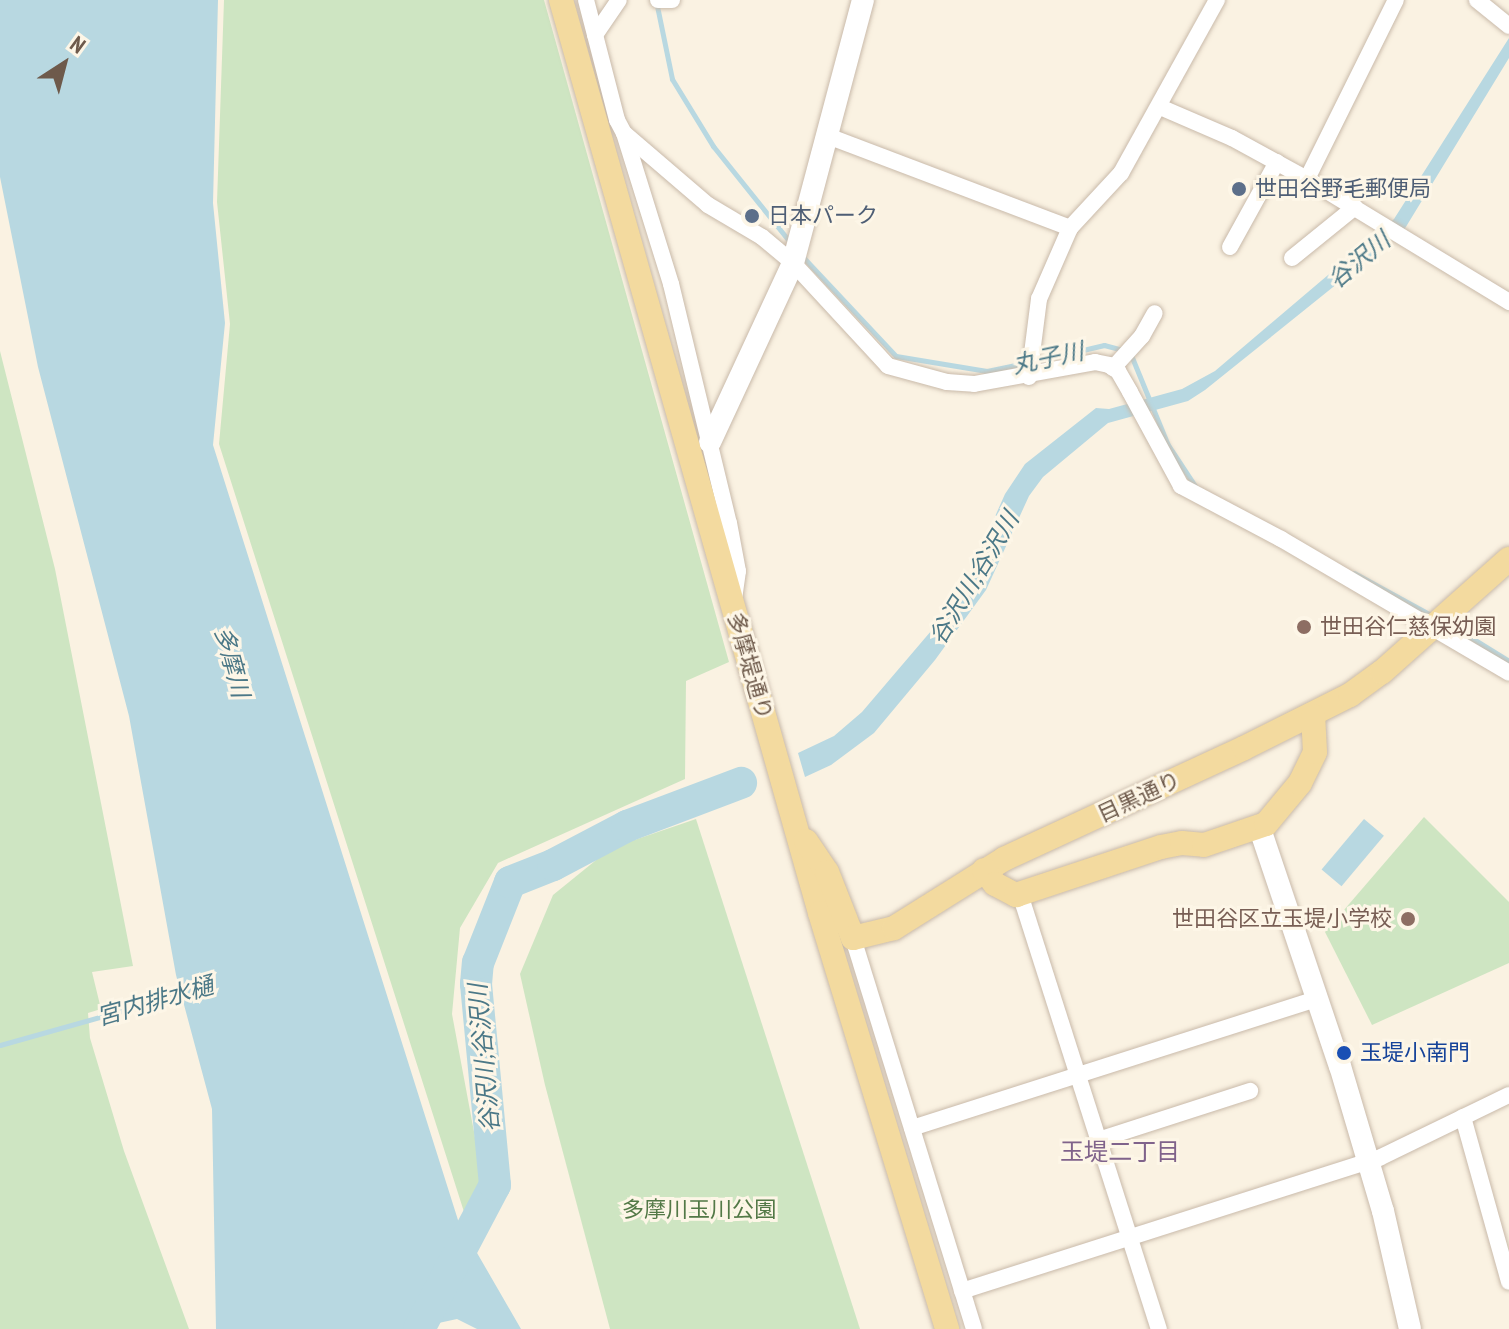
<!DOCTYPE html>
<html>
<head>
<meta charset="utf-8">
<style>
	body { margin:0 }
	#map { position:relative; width:1509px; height:1329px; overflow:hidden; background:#faf2e2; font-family:"PT Sans Narrow","Noto Sans JP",sans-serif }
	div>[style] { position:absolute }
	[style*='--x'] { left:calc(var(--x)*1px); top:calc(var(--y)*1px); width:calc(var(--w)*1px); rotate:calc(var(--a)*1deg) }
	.green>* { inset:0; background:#cee5c2 }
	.water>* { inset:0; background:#b8d8e1; transform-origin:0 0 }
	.stream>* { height:5px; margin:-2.5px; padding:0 2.5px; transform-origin:2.5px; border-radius:2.5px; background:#b8d8e1 }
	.river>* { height:32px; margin:-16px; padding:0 16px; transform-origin:16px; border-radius:16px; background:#b8d8e1 }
	.roads { filter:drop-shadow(0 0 2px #c9baaa) drop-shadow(0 0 2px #c9baaa) }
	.street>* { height:16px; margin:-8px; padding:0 8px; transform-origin:8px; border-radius:8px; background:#fff }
	.secondary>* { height:22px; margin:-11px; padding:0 11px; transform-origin:11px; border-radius:11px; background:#fff }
	.primary>* { height:24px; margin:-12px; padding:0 12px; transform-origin:12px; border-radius:12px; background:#f3da9f }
	.dots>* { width:22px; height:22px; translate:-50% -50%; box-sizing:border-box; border:4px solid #fdf6e7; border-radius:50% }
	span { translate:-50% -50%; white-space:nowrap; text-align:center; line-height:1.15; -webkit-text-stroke:6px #fdf6e7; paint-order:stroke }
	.service-label { font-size:22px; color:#4e5e75 }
	.left { translate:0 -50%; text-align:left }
	.education-label { font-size:22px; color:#785e54 }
	.right { translate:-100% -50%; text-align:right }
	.street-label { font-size:22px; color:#6e5a4b }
	.transit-label { font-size:22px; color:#164399 }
	.park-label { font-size:22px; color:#537947 }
	.water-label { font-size:24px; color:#4b7887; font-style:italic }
	.neighbourhood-label { font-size:24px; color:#80638b }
	.north { position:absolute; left:24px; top:24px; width:80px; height:80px; -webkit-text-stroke:6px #fdf6e7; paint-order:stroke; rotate:36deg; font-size:22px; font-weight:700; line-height:32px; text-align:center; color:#6e5a4b }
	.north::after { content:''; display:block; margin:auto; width:28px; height:36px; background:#6e5a4b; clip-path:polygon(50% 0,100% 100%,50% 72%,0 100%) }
</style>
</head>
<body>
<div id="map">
	<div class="green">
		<i style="clip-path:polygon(224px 0,544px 0,729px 662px,686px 681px,685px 779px,498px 863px,460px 928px,452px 1014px,483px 1180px,472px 1214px,465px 1215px,219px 444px,230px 324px,217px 202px)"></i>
		<i style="clip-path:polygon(0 351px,55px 569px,133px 966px,92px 972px,101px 1009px,88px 1013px,90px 1038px,124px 1151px,189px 1329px,0 1329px)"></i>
		<i style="clip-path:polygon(1424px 817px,1509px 902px,1509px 963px,1372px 1025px,1325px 932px)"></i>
		<i style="clip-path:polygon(696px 819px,860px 1329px,610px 1329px,545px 1085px,520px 974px,553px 895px,611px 848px)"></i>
	</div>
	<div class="water">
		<i style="clip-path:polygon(0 0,218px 0,213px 203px,225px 323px,213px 445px,458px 1220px,521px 1329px,477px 1329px,457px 1319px,434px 1324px,432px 1329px,216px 1329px,212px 1109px,176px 975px,129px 716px,38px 367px,0 177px)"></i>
		<i style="clip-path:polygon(1509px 38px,1509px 58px,1404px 230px,1205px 390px,1188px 401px,1108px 423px,1043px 477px,1029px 496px,986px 590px,935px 660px,874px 733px,831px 765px,805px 777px,798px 753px,834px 736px,862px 712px,937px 624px,965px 584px,1005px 494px,1025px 464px,1096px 408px,1109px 409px,1182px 389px,1215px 371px,1394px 219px)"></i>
		<i style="left:1364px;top:819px;width:26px;height:66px;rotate:40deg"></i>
	</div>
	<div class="stream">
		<i style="--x:656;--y:1;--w:80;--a:78.4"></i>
		<i style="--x:672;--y:79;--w:79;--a:58.5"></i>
		<i style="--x:713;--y:146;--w:123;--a:51.3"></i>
		<i style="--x:802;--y:256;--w:137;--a:46.8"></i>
		<i style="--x:896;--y:356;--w:92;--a:9.4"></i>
		<i style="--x:987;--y:371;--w:40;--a:-12"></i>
		<i style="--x:1131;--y:355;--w:97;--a:67.7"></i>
		<i style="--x:1168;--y:445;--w:49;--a:56.6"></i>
		<i style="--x:1036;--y:361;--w:70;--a:-13.2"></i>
		<i style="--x:1104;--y:345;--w:20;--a:15"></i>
		<i style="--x:1354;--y:573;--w:90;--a:28.6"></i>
		<i style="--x:1449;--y:624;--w:70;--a:31.7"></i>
		<i style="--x:0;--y:1045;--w:195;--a:-15.7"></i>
	</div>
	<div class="river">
		<i style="--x:419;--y:1329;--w:163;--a:-62.2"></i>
		<i style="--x:495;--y:1185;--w:202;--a:-95.4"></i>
		<i style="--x:476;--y:984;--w:21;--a:-85"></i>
		<i style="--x:478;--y:963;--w:87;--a:-68.4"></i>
		<i style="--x:510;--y:882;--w:46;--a:-21.6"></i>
		<i style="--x:553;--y:865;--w:84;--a:-27.8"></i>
		<i style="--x:627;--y:826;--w:122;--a:-20.7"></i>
	</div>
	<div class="roads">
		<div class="street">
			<i style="--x:586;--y:0;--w:124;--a:75.5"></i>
			<i style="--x:617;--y:120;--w:15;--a:62"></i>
			<i style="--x:624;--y:133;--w:158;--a:72.7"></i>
			<i style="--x:671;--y:284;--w:246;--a:76.4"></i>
			<i style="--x:729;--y:523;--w:49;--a:79.4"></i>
			<i style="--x:738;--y:571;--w:30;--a:98"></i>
			<i style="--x:658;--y:0;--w:14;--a:0"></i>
			<i style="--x:1477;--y:0;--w:41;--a:39.1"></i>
			<i style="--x:595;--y:35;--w:42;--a:-55.6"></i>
			<i style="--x:1160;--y:107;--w:78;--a:23.3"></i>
			<i style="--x:1232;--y:138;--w:85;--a:28.7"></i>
			<i style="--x:1307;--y:179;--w:237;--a:31.3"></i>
			<i style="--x:624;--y:133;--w:111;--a:40.6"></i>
			<i style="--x:708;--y:205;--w:63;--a:30.7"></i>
			<i style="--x:762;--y:237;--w:40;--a:40"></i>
			<i style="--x:793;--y:263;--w:140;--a:47.3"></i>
			<i style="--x:888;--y:366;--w:61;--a:15.2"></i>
			<i style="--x:947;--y:382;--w:27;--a:4"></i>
			<i style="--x:974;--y:384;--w:123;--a:-10.3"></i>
			<i style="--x:1095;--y:362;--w:14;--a:12"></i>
			<i style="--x:1109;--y:365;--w:11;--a:34"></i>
			<i style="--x:1118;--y:371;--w:24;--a:60"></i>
			<i style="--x:1130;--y:392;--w:107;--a:61.5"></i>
			<i style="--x:1181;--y:486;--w:113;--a:27.9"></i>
			<i style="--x:1281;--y:539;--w:264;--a:30.4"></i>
			<i style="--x:828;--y:136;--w:259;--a:20.8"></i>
			<i style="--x:1307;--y:179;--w:200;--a:-63.6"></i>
			<i style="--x:1230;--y:247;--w:97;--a:-61.1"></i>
			<i style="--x:1292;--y:258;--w:81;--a:-39"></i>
			<i style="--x:1113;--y:368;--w:43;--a:-47.8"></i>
			<i style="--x:1142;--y:336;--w:26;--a:-61"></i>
			<i style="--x:1029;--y:377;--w:79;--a:-82.7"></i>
			<i style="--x:1039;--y:299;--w:77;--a:-66.4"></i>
			<i style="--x:1070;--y:228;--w:75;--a:-47.2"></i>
			<i style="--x:1121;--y:173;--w:198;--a:-61"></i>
			<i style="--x:1020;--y:894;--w:457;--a:72.3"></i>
			<i style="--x:853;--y:938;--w:409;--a:72.8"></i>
			<i style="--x:1463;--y:1117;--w:171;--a:74.4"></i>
			<i style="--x:912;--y:1128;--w:424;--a:-17.7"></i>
			<i style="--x:1098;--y:1140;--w:160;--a:-17.9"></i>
			<i style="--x:962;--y:1291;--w:438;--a:-17.7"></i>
			<i style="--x:1379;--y:1158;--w:144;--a:-25.9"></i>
		</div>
		<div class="secondary">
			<i style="--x:710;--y:442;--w:197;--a:-65.1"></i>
			<i style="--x:793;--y:263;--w:272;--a:-75.1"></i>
			<i style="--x:1259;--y:826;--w:253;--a:71.4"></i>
			<i style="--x:1340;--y:1066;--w:151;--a:73.5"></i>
			<i style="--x:1383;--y:1211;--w:121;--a:77.1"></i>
		</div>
		<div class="primary">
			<i style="--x:561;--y:0;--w:949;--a:74.16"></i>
			<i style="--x:820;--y:913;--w:435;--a:73"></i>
			<i style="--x:806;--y:841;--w:37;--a:56"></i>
			<i style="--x:827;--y:872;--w:71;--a:68.5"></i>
			<i style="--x:853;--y:938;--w:42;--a:-13.7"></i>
			<i style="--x:894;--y:928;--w:130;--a:-32.1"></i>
			<i style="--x:1004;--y:859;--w:264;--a:-24.8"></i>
			<i style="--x:1244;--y:748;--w:119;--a:-26.6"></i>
			<i style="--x:1350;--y:695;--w:39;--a:-36"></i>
			<i style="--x:1382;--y:672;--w:170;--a:-41.7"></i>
			<i style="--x:984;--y:870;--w:18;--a:52"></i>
			<i style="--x:995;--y:884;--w:24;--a:28"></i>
			<i style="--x:1016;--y:895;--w:153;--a:-18.3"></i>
			<i style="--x:1161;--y:847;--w:21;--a:-11"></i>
			<i style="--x:1182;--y:843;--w:22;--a:5"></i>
			<i style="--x:1204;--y:845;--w:65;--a:-18.7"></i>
			<i style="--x:1266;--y:824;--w:53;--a:-50.3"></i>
			<i style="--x:1300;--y:783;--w:34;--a:-64"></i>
			<i style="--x:1315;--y:752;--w:36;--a:-93"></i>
		</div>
	</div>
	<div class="dots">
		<i style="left:1239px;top:189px;background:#5c6f8a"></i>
		<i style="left:752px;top:216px;background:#5c6f8a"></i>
		<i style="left:1304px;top:627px;background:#8d6e63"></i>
		<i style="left:1408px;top:919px;background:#8d6e63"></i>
		<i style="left:1344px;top:1053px;background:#1a4fb4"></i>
	</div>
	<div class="service-label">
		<span class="left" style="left:1255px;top:189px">世田谷野毛郵便局</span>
		<span class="left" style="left:768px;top:216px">日本パーク</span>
	</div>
	<div class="education-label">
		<span class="left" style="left:1320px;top:627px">世田谷仁慈保幼園</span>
		<span class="right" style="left:1392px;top:919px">世田谷区立玉堤小学校</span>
	</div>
	<div class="street-label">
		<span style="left:750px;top:666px;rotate:74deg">多摩堤通り</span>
		<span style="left:1139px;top:797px;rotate:-25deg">目黒通り</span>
	</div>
	<div class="transit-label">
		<span class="left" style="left:1360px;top:1053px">玉堤小南門</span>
	</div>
	<div class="park-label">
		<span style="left:699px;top:1210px">多摩川玉川公園</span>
	</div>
	<div class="water-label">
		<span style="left:1359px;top:260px;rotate:-40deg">谷沢川</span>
		<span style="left:1048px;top:358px;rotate:-12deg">丸子川</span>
		<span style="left:974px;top:578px;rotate:-59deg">谷沢川;谷沢川</span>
		<span style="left:232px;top:662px;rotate:75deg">多摩川</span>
		<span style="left:155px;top:1001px;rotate:-16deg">宮内排水樋</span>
		<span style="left:484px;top:1058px;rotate:-95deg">谷沢川;谷沢川</span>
	</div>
	<div class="neighbourhood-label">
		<span style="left:1120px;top:1152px">玉堤二丁目</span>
	</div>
	<div class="north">N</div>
</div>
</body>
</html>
